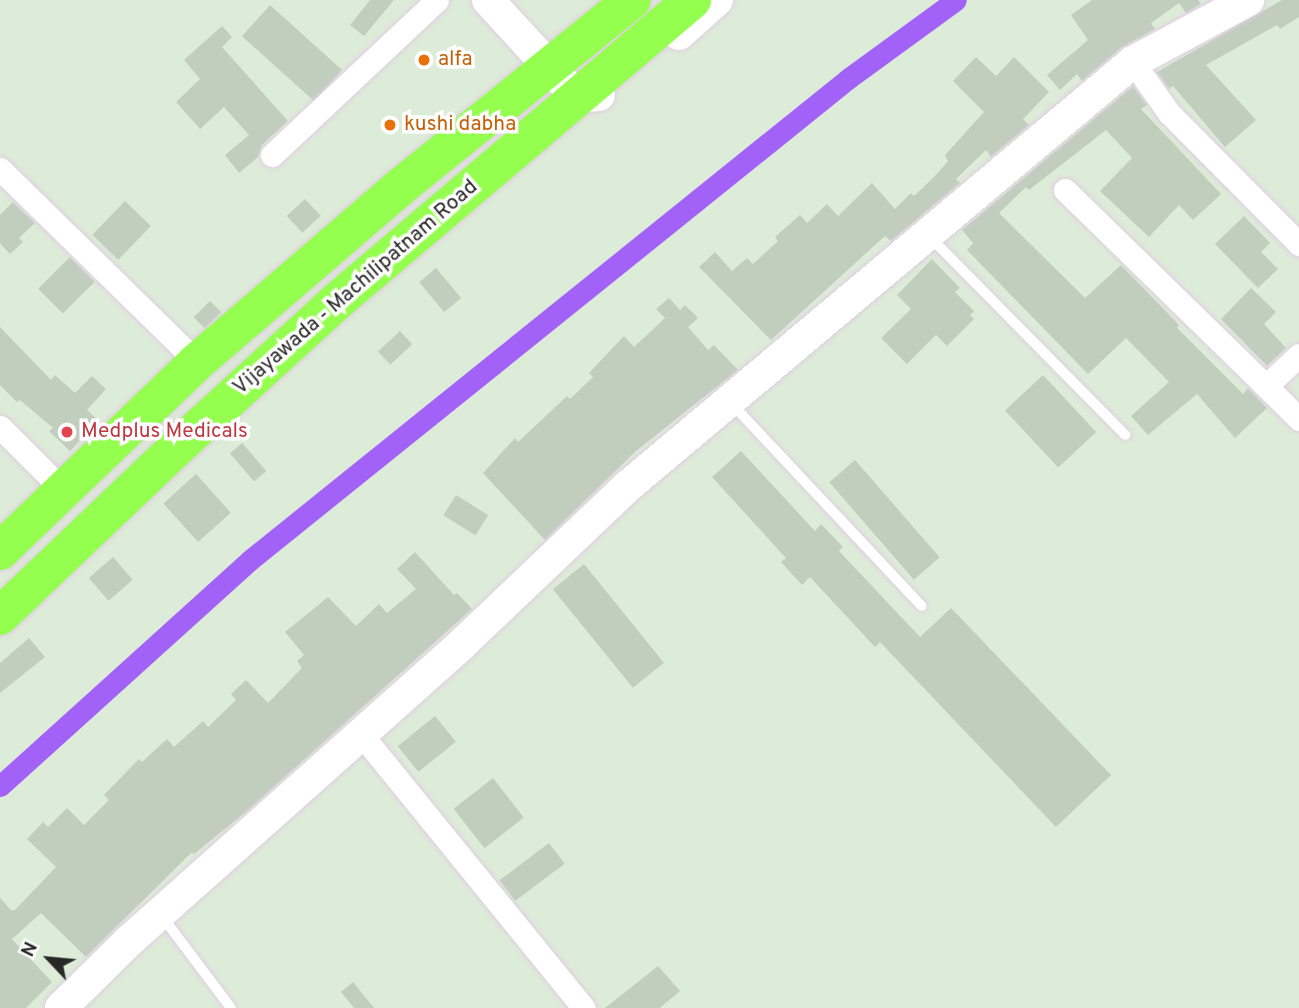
<!DOCTYPE html>
<html>
<head>
<meta charset="utf-8">
<style>
	body { margin:0 }
	#map { position:relative; width:1299px; height:1008px; overflow:hidden; background:#ddecd8; font-family:Overpass,sans-serif }
	div>[style] { position:absolute }
	[style*='--x'] { left:calc(var(--x)*1px); top:calc(var(--y)*1px); width:calc(var(--w)*1px); rotate:calc(var(--a)*1deg) }
	.canal>* { height:21px; margin:-10.5px; padding:0 10.5px; transform-origin:10.5px; border-radius:10.5px; background:#a362f7 }
	.building>* { inset:0; background:#c1cebe; transform-origin:0 0 }
	.roads { filter:drop-shadow(0 0 2px #e2cde3) drop-shadow(0 0 2px #e2cde3) }
	.lane>* { height:10px; margin:-5px; padding:0 5px; transform-origin:5px; border-radius:5px; background:#fff }
	.street>* { height:23px; margin:-11.5px; padding:0 11.5px; transform-origin:11.5px; border-radius:11.5px; background:#fff }
	.secondary>* { height:32px; margin:-16px; padding:0 16px; transform-origin:16px; border-radius:16px; background:#fff }
	.highway>* { height:38px; margin:-19px; padding:0 19px; transform-origin:19px; border-radius:19px; background:#95ff50 }
	.dots>* { width:19px; height:19px; translate:-50% -50%; box-sizing:border-box; border:4px solid #fff; border-radius:50% }
	span { translate:-50% -50%; white-space:nowrap; text-align:center; line-height:1.15; -webkit-text-stroke:7px #fff; paint-order:stroke }
	.food-label { font-size:21px; color:#c56008 }
	.left { translate:0 -50%; text-align:left }
	.street-label { font-size:21px; color:#282828 }
	.health-label { font-size:21px; color:#be3a42 }
	.north { position:absolute; left:14px; top:924px; width:70px; height:70px; -webkit-text-stroke:5px #fff; paint-order:stroke; rotate:296deg; font-size:19px; font-weight:700; line-height:28px; text-align:center; color:#282828 }
	.north::after { content:''; display:block; margin:auto; width:24px; height:32px; background:#282828; clip-path:polygon(50% 0,100% 100%,50% 72%,0 100%) }
</style>
</head>
<body>
<div id="map">
	<div class="canal">
		<i style="--x:0;--y:786;--w:337;--a:-42.1"></i>
		<i style="--x:250;--y:560;--w:769;--a:-38.82"></i>
		<i style="--x:849;--y:78;--w:132;--a:-36.1"></i>
	</div>
	<div class="building">
		<i style="clip-path:polygon(370px 0,394px 0,364px 36px,350px 25px)"></i>
		<i style="clip-path:polygon(1092px 0,1198px 0,1201px 4px,1186px 13px,1179px 3px,1151px 23px,1155px 29px,1121px 48px,1082px 81px,1077px 74px,1060px 90px,1047px 75px,1088px 40px,1071px 15px)"></i>
		<i style="clip-path:polygon(1282px 0,1299px 0,1299px 17px,1280px 29px,1277px 25px,1206px 65px,1256px 120px,1225px 147px,1173px 86px,1169px 89px,1157px 72px)"></i>
		<i style="left:270px;top:5px;width:97px;height:42px;rotate:42deg"></i>
		<i style="clip-path:polygon(222px 26px,232px 37px,222px 47px,288px 121px,262px 145px,258px 157px,239px 173px,225px 155px,249px 135px,224px 107px,200px 129px,176px 102px,200px 79px,184px 60px)"></i>
		<i style="clip-path:polygon(976px 57px,996px 76px,1014px 57px,1049px 92px,1023px 119px,1029px 125px,991px 157px,986px 150px,956px 179px,960px 183px,891px 241px,885px 236px,771px 340px,699px 267px,715px 252px,732px 271px,747px 258px,753px 264px,778px 241px,775px 237px,800px 215px,807px 223px,827px 204px,838px 216px,872px 183px,895px 209px,911px 193px,914px 196px,936px 175px,948px 161px,945px 155px,984px 112px,953px 81px)"></i>
		<i style="clip-path:polygon(1133px 86px,1147px 105px,1141px 109px,1221px 194px,1193px 220px,1179px 205px,1149px 237px,1100px 191px,1132px 158px,1106px 130px,1029px 190px,1026px 187px,999px 213px,1085px 298px,1121px 265px,1179px 325px,1177px 328px,1243px 394px,1248px 388px,1267px 408px,1235px 438px,1197px 394px,1148px 435px,1131px 416px,1169px 382px,1126px 338px,1088px 374px,967px 250px,973px 243px,962px 230px)"></i>
		<i style="left:305px;top:199px;width:23px;height:25px;rotate:47deg"></i>
		<i style="left:125px;top:201px;width:36px;height:47px;rotate:44deg"></i>
		<i style="clip-path:polygon(13px 202px,35px 223px,19px 238px,23px 242px,10px 254px,0 243px,0 215px)"></i>
		<i style="clip-path:polygon(1244px 216px,1270px 243px,1261px 252px,1278px 269px,1258px 288px,1215px 244px)"></i>
		<i style="left:70px;top:257px;width:35px;height:45px;rotate:45deg"></i>
		<i style="clip-path:polygon(932px 259px,960px 288px,955px 292px,974px 311px,970px 315px,974px 319px,947px 346px,936px 335px,907px 364px,881px 338px,911px 309px,897px 295px)"></i>
		<i style="left:436px;top:268px;width:39px;height:22px;rotate:50deg"></i>
		<i style="clip-path:polygon(1251px 288px,1276px 312px,1264px 324px,1286px 348px,1267px 366px,1221px 319px)"></i>
		<i style="clip-path:polygon(669px 298px,680px 310px,685px 305px,698px 318px,688px 327px,708px 350px,714px 345px,738px 370px,636px 451px,545px 540px,483px 473px,515px 438px,518px 442px,567px 396px,570px 399px,593px 377px,589px 373px,624px 336px,634px 347px,665px 318px,656px 309px)"></i>
		<i style="left:210px;top:301px;width:16px;height:23px;rotate:45deg"></i>
		<i style="clip-path:polygon(0 327px,51px 380px,55px 375px,75px 393px,92px 376px,106px 389px,87px 410px,99px 421px,70px 451px,49px 431px,53px 428px,20px 400px,17px 402px,0 385px)"></i>
		<i style="left:400px;top:331px;width:18px;height:30px;rotate:47deg"></i>
		<i style="left:1043px;top:375px;width:78px;height:52px;rotate:47deg"></i>
		<i style="left:242px;top:443px;width:37px;height:16px;rotate:49deg"></i>
		<i style="clip-path:polygon(741px 451px,815px 531px,821px 524px,843px 547px,839px 551px,920px 637px,951px 608px,1111px 775px,1056px 827px,880px 642px,875px 647px,810px 577px,802px 585px,781px 562px,786px 558px,712px 477px)"></i>
		<i style="left:855px;top:460px;width:129px;height:34px;rotate:49deg"></i>
		<i style="left:196px;top:474px;width:52px;height:44px;rotate:48deg"></i>
		<i style="left:456px;top:495px;width:38px;height:24px;rotate:32deg"></i>
		<i style="clip-path:polygon(415px 552px,454px 595px,457px 593px,472px 609px,247px 811px,194px 854px,192px 852px,86px 957px,41px 913px,12px 939px,52px 982px,26px 1008px,0 1008px,0 898px,11px 910px,15px 910px,56px 867px,27px 839px,43px 822px,48px 827px,67px 808px,84px 825px,109px 800px,104px 795px,139px 759px,142px 762px,167px 739px,174px 747px,203px 721px,208px 727px,236px 700px,231px 694px,246px 680px,268px 703px,302px 668px,297px 661px,304px 655px,285px 632px,328px 597px,356px 626px,379px 604px,387px 613px,416px 589px,397px 569px)"></i>
		<i style="left:113px;top:557px;width:30px;height:32px;rotate:49deg"></i>
		<i style="left:584px;top:564px;width:127px;height:40px;rotate:51deg"></i>
		<i style="clip-path:polygon(29px 638px,45px 657px,0 693px,0 663px)"></i>
		<i style="left:435px;top:716px;width:33px;height:48px;rotate:51deg"></i>
		<i style="left:493px;top:778px;width:50px;height:50px;rotate:52deg"></i>
		<i style="left:549px;top:843px;width:26px;height:62px;rotate:53deg"></i>
		<i style="clip-path:polygon(658px 966px,680px 991px,660px 1008px,605px 1008px)"></i>
		<i style="clip-path:polygon(353px 982px,374px 1008px,354px 1008px,341px 992px)"></i>
	</div>
	<div class="roads">
		<div class="lane">
			<i style="--x:930;--y:237;--w:278;--a:45.4"></i>
			<i style="--x:732;--y:404;--w:277;--a:46.8"></i>
			<i style="--x:161;--y:915;--w:116;--a:53"></i>
		</div>
		<div class="street">
			<i style="--x:1133;--y:62;--w:62;--a:54.8"></i>
			<i style="--x:1169;--y:113;--w:185;--a:45.2"></i>
			<i style="--x:272;--y:155;--w:226;--a:-43.2"></i>
			<i style="--x:0;--y:169;--w:276;--a:44.4"></i>
			<i style="--x:1065;--y:190;--w:281;--a:44.3"></i>
			<i style="--x:1299;--y:355;--w:45;--a:136.8"></i>
			<i style="--x:1266;--y:386;--w:47;--a:45"></i>
			<i style="--x:0;--y:427;--w:88;--a:45"></i>
			<i style="--x:361;--y:734;--w:353;--a:50.9"></i>
		</div>
		<div class="secondary">
			<i style="--x:488;--y:0;--w:132;--a:47.5"></i>
			<i style="--x:577;--y:97;--w:22;--a:-5"></i>
			<i style="--x:679;--y:34;--w:51;--a:-41.8"></i>
			<i style="--x:61;--y:1008;--w:95;--a:-44.6"></i>
			<i style="--x:129;--y:941;--w:446;--a:-41.7"></i>
			<i style="--x:462;--y:644;--w:229;--a:-43.6"></i>
			<i style="--x:628;--y:486;--w:659;--a:-40.02"></i>
			<i style="--x:1133;--y:62;--w:131;--a:-28.3"></i>
		</div>
		<div class="highway">
			<i style="--x:0;--y:551;--w:273;--a:-43.8"></i>
			<i style="--x:197;--y:362;--w:267;--a:-40.7"></i>
			<i style="--x:399;--y:188;--w:299;--a:-38.9"></i>
			<i style="--x:0;--y:616;--w:239;--a:-43.6"></i>
			<i style="--x:173;--y:451;--w:221;--a:-42.4"></i>
			<i style="--x:336;--y:302;--w:467;--a:-40.3"></i>
		</div>
	</div>
	<div class="dots">
		<i style="left:424px;top:60px;background:#e8710a"></i>
		<i style="left:390px;top:125px;background:#e8710a"></i>
		<i style="left:67px;top:432px;background:#e0444e"></i>
	</div>
	<div class="food-label">
		<span class="left" style="left:438px;top:60px">alfa</span>
		<span class="left" style="left:404px;top:125px">kushi dabha</span>
	</div>
	<div class="street-label">
		<span style="left:356px;top:288px;rotate:-41deg">Vijayawada - Machilipatnam Road</span>
	</div>
	<div class="health-label">
		<span class="left" style="left:81px;top:432px">Medplus Medicals</span>
	</div>
	<div class="north">N</div>
</div>
</body>
</html>
